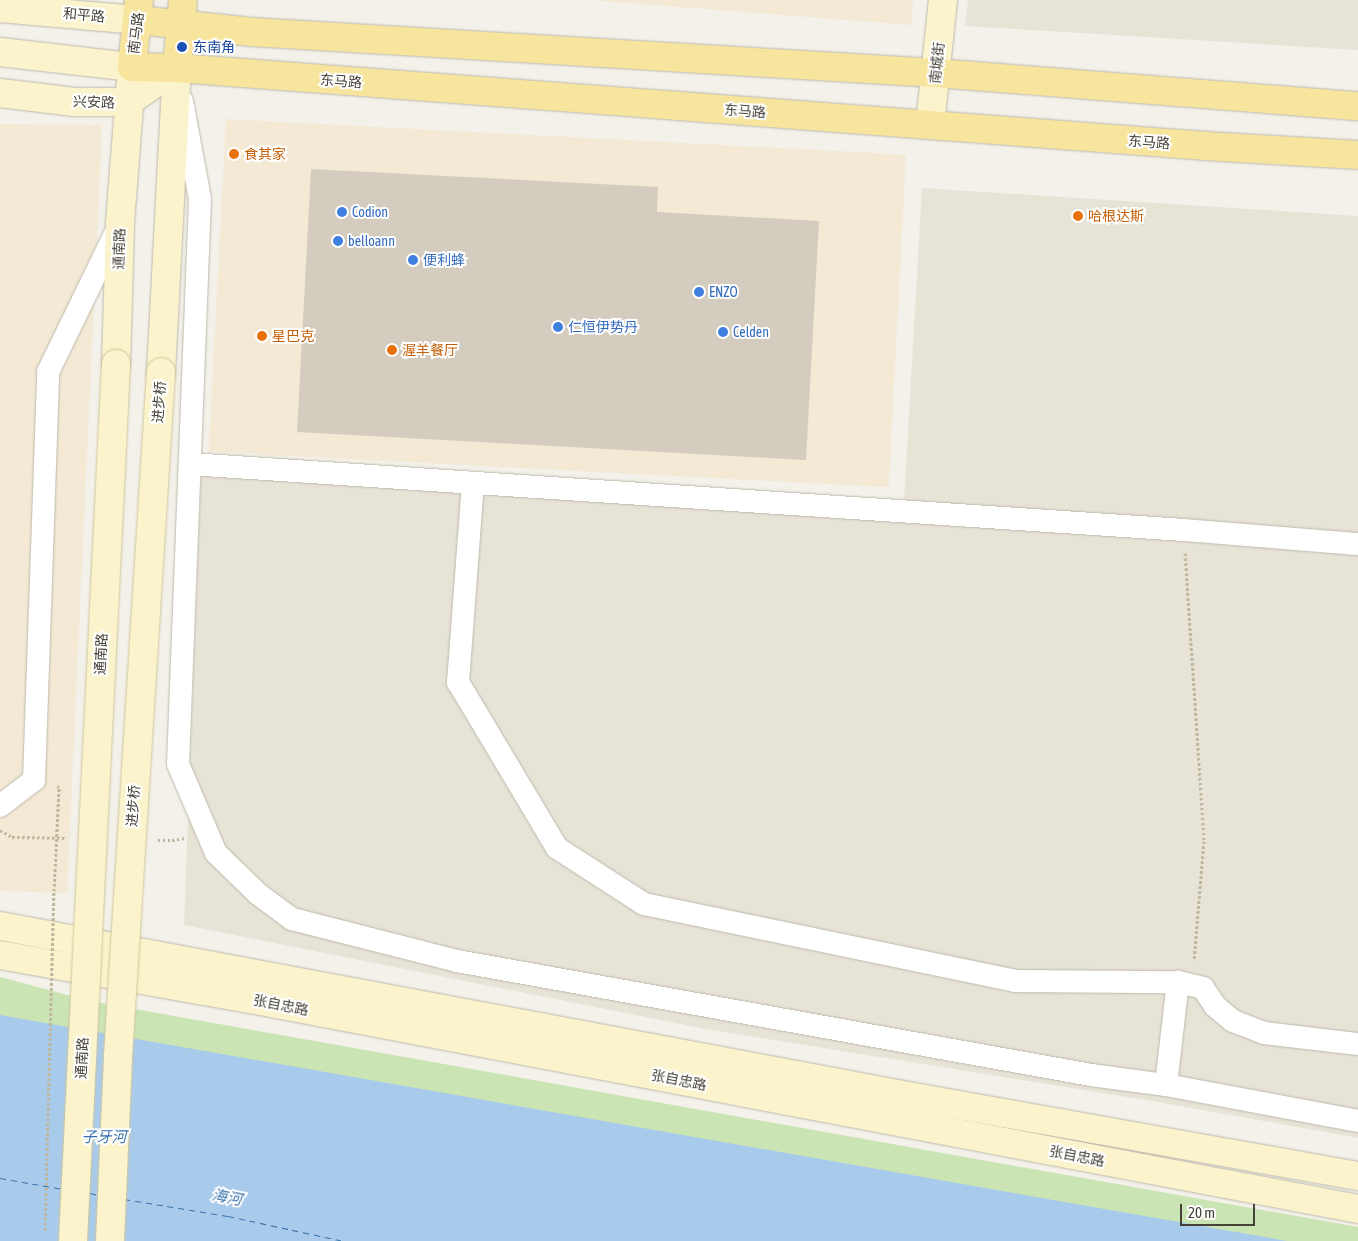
<!DOCTYPE html>
<html>
<head>
<meta charset="utf-8">
<style>
	body { margin:0 }
	#map { position:relative; width:1358px; height:1241px; overflow:hidden; background:#f3f1e9; font-family:"Asap Condensed","Noto Sans SC",sans-serif }
	div>[style] { position:absolute }
	[style*='--x'] { left:calc(var(--x)*1px); top:calc(var(--y)*1px); width:calc(var(--w)*1px); rotate:calc(var(--a)*1deg) }
	.residential>* { inset:0; background:#e7e3d7 }
	.commercial>* { inset:0; background:#f3e9d5; transform-origin:0 0 }
	.green>* { inset:0; background:#cbe4b4 }
	.water>* { inset:0; background:#a9cbeb }
	.ferry>* { height:1px; margin-top:-0.5px; transform-origin:0; background:repeating-linear-gradient(90deg,#3871ab 0 6px,transparent 0 11px) }
	.building>* { inset:0; background:#d4cdbf }
	.path>* { height:3px; margin-top:-1.5px; transform-origin:0; background:repeating-linear-gradient(90deg,#bfb69e 0 2.5px,transparent 0 5px) }
	.roads { filter:drop-shadow(0 0 1px #beb9ac) drop-shadow(0 0 1px #beb9ac) }
	.street>* { height:22px; margin:-11px; padding:0 11px; transform-origin:11px; border-radius:11px; background:#fff }
	.secondary>* { height:28px; margin:-14px; padding:0 14px; transform-origin:14px; border-radius:14px; background:#fbf3cb }
	.primary>* { height:28px; margin:-14px; padding:0 14px; transform-origin:14px; border-radius:14px; background:#f7e59e }
	.path-bridge>* { height:3px; margin-top:-1.5px; transform-origin:0; background:repeating-linear-gradient(90deg,#bfb69e 0 2.5px,transparent 0 5px) }
	.bridges { filter:drop-shadow(0 0 1px #d0c69b) drop-shadow(0 0 1px #d0c69b) }
	.secondary-bridge>* { height:28px; margin:-14px; padding:0 14px; transform-origin:14px; border-radius:14px; background:#fbf3cb }
	.dots>* { width:14px; height:14px; translate:-50% -50%; box-sizing:border-box; border:2px solid #fff; border-radius:50% }
	span { translate:-50% -50%; white-space:nowrap; text-align:center; line-height:1.15; -webkit-text-stroke:4px #fff; paint-order:stroke }
	.street-label { font-size:14px; color:#464238 }
	.transit-label { font-size:14px; color:#164399 }
	.left { translate:0 -50%; text-align:left }
	.food-label { font-size:14px; color:#c56008 }
	.shop-label { font-size:14px; color:#366cbe }
	.water-label { font-size:15px; color:#3871ab; font-style:italic }
	.scale { position:absolute; left:1180px; top:1204px; width:75px; height:22px; box-sizing:border-box; border:2px solid #464238; border-top:0; padding-left:6px; font-size:15px; line-height:18px; white-space:nowrap; color:#464238; -webkit-text-stroke:4px #fff; paint-order:stroke }
</style>
</head>
<body>
<div id="map">
	<div class="residential">
		<i style="clip-path:polygon(968px 0,1358px 0,1358px 50px,965px 26px)"></i>
		<i style="clip-path:polygon(922px 188px,1358px 216px,1358px 1138px,1164px 1103px,706px 1029px,184px 925px,201px 472px,904px 501px)"></i>
	</div>
	<div class="commercial">
		<i style="clip-path:polygon(589px 0,913px 0,911px 25px)"></i>
		<i style="left:226px;top:119px;width:681px;height:333px;rotate:3deg"></i>
		<i style="clip-path:polygon(0 124px,102px 125px,67px 893px,0 891px)"></i>
	</div>
	<div class="green">
		<i style="clip-path:polygon(0 977px,90px 1001px,1358px 1227px,1358px 1241px,0 1241px)"></i>
	</div>
	<div class="water">
		<i style="clip-path:polygon(0 1015px,1287px 1241px,0 1241px)"></i>
	</div>
	<div class="ferry">
		<i style="--x:0;--y:1178;--w:64;--a:9.9"></i>
		<i style="--x:90;--y:1193;--w:8;--a:14"></i>
		<i style="--x:124;--y:1199;--w:105;--a:9.3"></i>
		<i style="--x:228;--y:1216;--w:119;--a:12.2"></i>
	</div>
	<div class="building">
		<i style="clip-path:polygon(311px 169px,658px 187px,657px 212px,819px 221px,806px 460px,297px 432px)"></i>
	</div>
	<div class="path">
		<i style="--x:1185;--y:553;--w:289;--a:86.2"></i>
		<i style="--x:1204;--y:841;--w:120;--a:94.8"></i>
		<i style="--x:0;--y:830;--w:14;--a:30"></i>
		<i style="--x:172;--y:840;--w:12;--a:-9"></i>
		<i style="--x:54;--y:891;--w:104;--a:-87.2"></i>
		<i style="--x:59;--y:787;--w:2;--a:-153"></i>
	</div>
	<div class="roads">
		<div class="street">
			<i style="--x:182;--y:101;--w:100;--a:79.6"></i>
			<i style="--x:200;--y:199;--w:565;--a:92.23"></i>
			<i style="--x:178;--y:764;--w:97;--a:66.9"></i>
			<i style="--x:216;--y:853;--w:59;--a:44.3"></i>
			<i style="--x:258;--y:894;--w:42;--a:36.3"></i>
			<i style="--x:292;--y:919;--w:170;--a:14.3"></i>
			<i style="--x:457;--y:961;--w:644;--a:10.19"></i>
			<i style="--x:1091;--y:1075;--w:76;--a:7.6"></i>
			<i style="--x:1166;--y:1085;--w:195;--a:10.6"></i>
			<i style="--x:190;--y:464;--w:996;--a:3.8"></i>
			<i style="--x:1184;--y:530;--w:175;--a:4.6"></i>
			<i style="--x:473;--y:483;--w:200;--a:94.3"></i>
			<i style="--x:458;--y:682;--w:193;--a:59.2"></i>
			<i style="--x:557;--y:848;--w:103;--a:32.8"></i>
			<i style="--x:644;--y:904;--w:379;--a:11.7"></i>
			<i style="--x:1015;--y:981;--w:163;--a:0.4"></i>
			<i style="--x:1178;--y:982;--w:26;--a:13"></i>
			<i style="--x:1203;--y:988;--w:22;--a:56"></i>
			<i style="--x:1215;--y:1006;--w:23;--a:40"></i>
			<i style="--x:1233;--y:1021;--w:33;--a:21"></i>
			<i style="--x:1264;--y:1033;--w:95;--a:6.7"></i>
			<i style="--x:0;--y:806;--w:43;--a:-37.4"></i>
			<i style="--x:34;--y:780;--w:408;--a:-88"></i>
			<i style="--x:48;--y:372;--w:162;--a:-64.1"></i>
			<i style="--x:1166;--y:1085;--w:104;--a:-83.4"></i>
		</div>
		<div class="secondary">
			<i style="--x:0;--y:8;--w:139;--a:5"></i>
			<i style="--x:0;--y:52;--w:133;--a:6.5"></i>
			<i style="--x:132;--y:67;--w:157;--a:94.4"></i>
			<i style="--x:120;--y:224;--w:140;--a:91.6"></i>
			<i style="--x:0;--y:93;--w:75;--a:6.9"></i>
			<i style="--x:74;--y:102;--w:54;--a:0"></i>
			<i style="--x:128;--y:102;--w:60;--a:-34.8"></i>
			<i style="--x:930;--y:125;--w:126;--a:-84.1"></i>
			<i style="--x:161;--y:372;--w:304;--a:-87"></i>
			<i style="--x:0;--y:926;--w:913;--a:10.61"></i>
			<i style="--x:897;--y:1094;--w:468;--a:10.1"></i>
			<i style="--x:0;--y:955;--w:249;--a:10"></i>
			<i style="--x:245;--y:998;--w:1133;--a:10.73"></i>
		</div>
		<div class="primary">
			<i style="--x:139;--y:0;--w:67;--a:96"></i>
			<i style="--x:132;--y:67;--w:45;--a:1.3"></i>
			<i style="--x:177;--y:68;--w:1032;--a:4.33"></i>
			<i style="--x:1206;--y:146;--w:152;--a:3.4"></i>
			<i style="--x:138;--y:20;--w:115;--a:6"></i>
			<i style="--x:252;--y:32;--w:685;--a:3.43"></i>
			<i style="--x:936;--y:73;--w:423;--a:4.5"></i>
			<i style="--x:177;--y:68;--w:68;--a:-85"></i>
		</div>
	</div>
	<div class="path-bridge">
		<i style="--x:12;--y:837;--w:54;--a:1.1"></i>
		<i style="--x:158;--y:840;--w:14;--a:0"></i>
		<i style="--x:45;--y:1230;--w:339;--a:-88.5"></i>
	</div>
	<div class="bridges">
		<div class="secondary-bridge">
			<i style="--x:73;--y:1241;--w:878;--a:-87.19"></i>
			<i style="--x:110;--y:1241;--w:184;--a:-87.5"></i>
			<i style="--x:118;--y:1057;--w:686;--a:-86.41"></i>
		</div>
	</div>
	<div class="dots">
		<i style="left:182px;top:47px;background:#1a4fb4"></i>
		<i style="left:234px;top:154px;background:#e8710a"></i>
		<i style="left:342px;top:212px;background:#3f7fe0"></i>
		<i style="left:1078px;top:216px;background:#e8710a"></i>
		<i style="left:338px;top:241px;background:#3f7fe0"></i>
		<i style="left:413px;top:260px;background:#3f7fe0"></i>
		<i style="left:699px;top:292px;background:#3f7fe0"></i>
		<i style="left:558px;top:327px;background:#3f7fe0"></i>
		<i style="left:723px;top:332px;background:#3f7fe0"></i>
		<i style="left:262px;top:336px;background:#e8710a"></i>
		<i style="left:392px;top:350px;background:#e8710a"></i>
	</div>
	<div class="street-label">
		<span style="left:84px;top:15px;rotate:5deg">和平路</span>
		<span style="left:136px;top:33px;rotate:-83deg">南马路</span>
		<span style="left:937px;top:63px;rotate:-84deg">南城街</span>
		<span style="left:341px;top:81px;rotate:4deg">东马路</span>
		<span style="left:94px;top:102px;rotate:2deg">兴安路</span>
		<span style="left:745px;top:111px;rotate:4deg">东马路</span>
		<span style="left:1149px;top:142px;rotate:4deg">东马路</span>
		<span style="left:119px;top:249px;rotate:-88deg">通南路</span>
		<span style="left:159px;top:402px;rotate:-86deg">进步桥</span>
		<span style="left:101px;top:654px;rotate:-87deg">通南路</span>
		<span style="left:133px;top:806px;rotate:-86deg">进步桥</span>
		<span style="left:281px;top:1005px;rotate:11deg">张自忠路</span>
		<span style="left:82px;top:1058px;rotate:-87deg">通南路</span>
		<span style="left:679px;top:1080px;rotate:11deg">张自忠路</span>
		<span style="left:1077px;top:1156px;rotate:11deg">张自忠路</span>
	</div>
	<div class="transit-label">
		<span class="left" style="left:193px;top:47px">东南角</span>
	</div>
	<div class="food-label">
		<span class="left" style="left:244px;top:154px">食其家</span>
		<span class="left" style="left:1088px;top:216px">哈根达斯</span>
		<span class="left" style="left:272px;top:336px">星巴克</span>
		<span class="left" style="left:402px;top:350px">渥羊餐厅</span>
	</div>
	<div class="shop-label">
		<span class="left" style="left:352px;top:212px">Codion</span>
		<span class="left" style="left:348px;top:241px">belloann</span>
		<span class="left" style="left:423px;top:260px">便利蜂</span>
		<span class="left" style="left:709px;top:292px">ENZO</span>
		<span class="left" style="left:568px;top:327px">仁恒伊势丹</span>
		<span class="left" style="left:733px;top:332px">Celden</span>
	</div>
	<div class="water-label">
		<span style="left:104px;top:1137px">子牙河</span>
		<span style="left:227px;top:1197px;rotate:11deg">海河</span>
	</div>
	<div class="scale">20 m</div>
</div>
</body>
</html>
